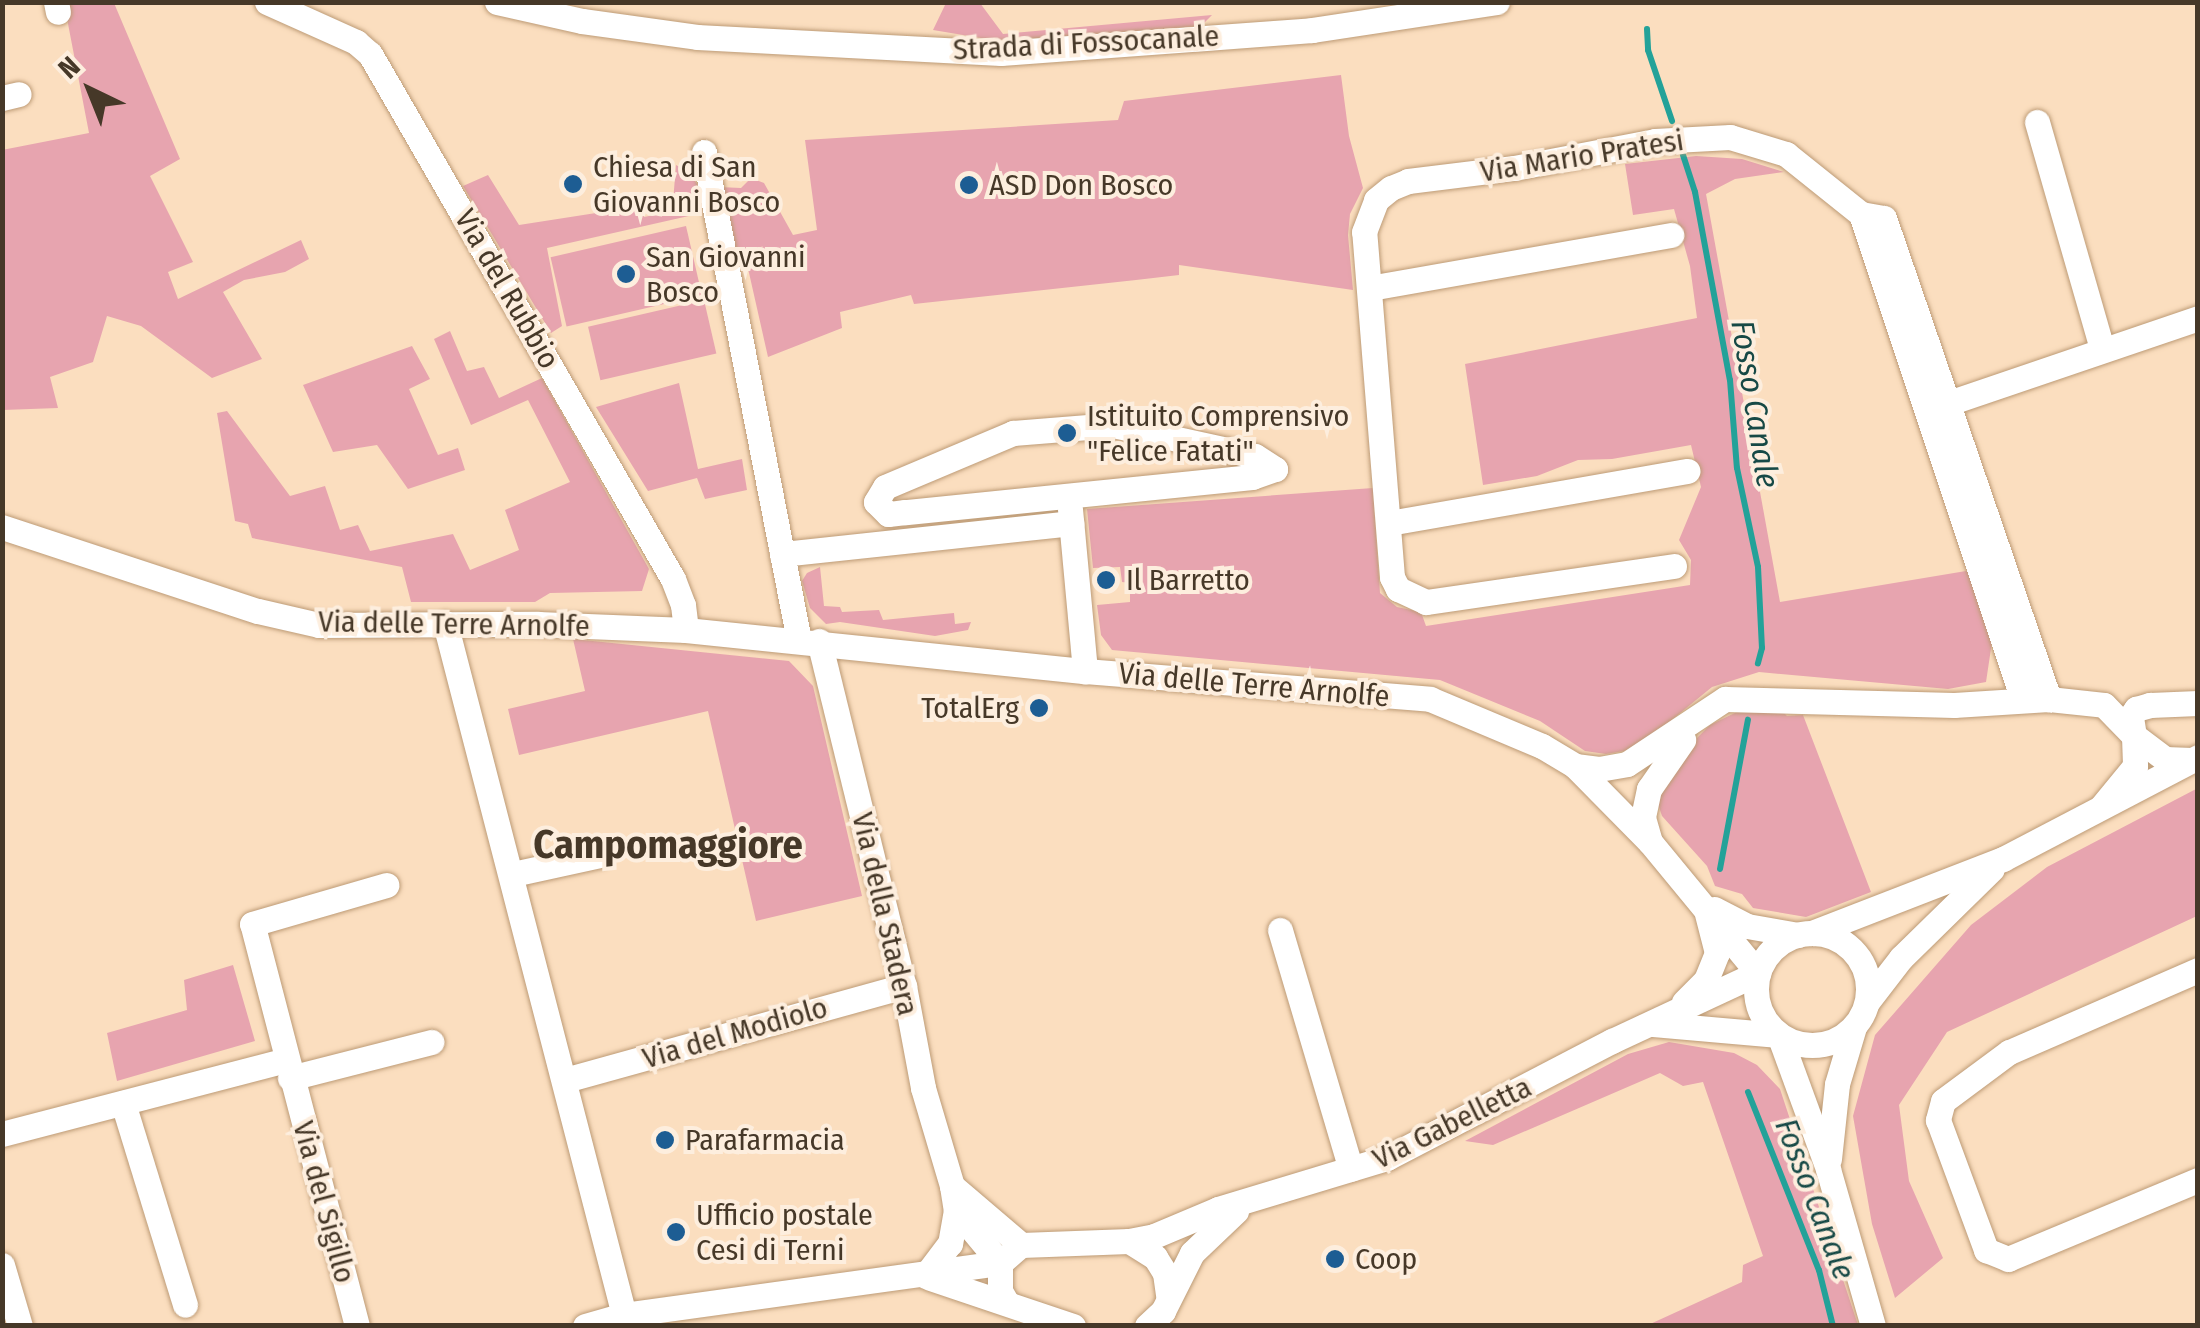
<!DOCTYPE html>
<html>
<head>
<meta charset="utf-8">
<style>
	body { margin:0 }
	#map { position:relative; width:2200px; height:1328px; overflow:hidden; background:#fbdebf; font-family:"Fira Sans Condensed",sans-serif }
	div>[style] { position:absolute }
	[style*='--x'] { left:calc(var(--x)*1px); top:calc(var(--y)*1px); width:calc(var(--w)*1px); rotate:calc(var(--a)*1deg) }
	.green>* { inset:0; background:#e7a4af; transform-origin:0 0 }
	.stream>* { height:6px; margin:-3px; padding:0 3px; transform-origin:3px; border-radius:3px; background:#23a299 }
	.roads { filter:drop-shadow(0 0 2px #bd9b76) drop-shadow(0 0 2px #bd9b76) }
	.minor>* { height:25px; margin:-12.5px; padding:0 12.5px; transform-origin:12.5px; border-radius:12.5px; background:#fff }
	.minor>.ring { margin:-12.5px; padding:0; box-sizing:content-box; background:none; border:25px solid #fff; border-radius:50% }
	.dots>* { width:28px; height:28px; translate:-50% -50%; box-sizing:border-box; border:5px solid #fdeede; border-radius:50% }
	span { translate:-50% -50%; white-space:nowrap; text-align:center; line-height:1.15; -webkit-text-stroke:8px #fdeede; paint-order:stroke }
	.street-label { font-size:30px; color:#463828 }
	.poi-label { font-size:30px; color:#463828 }
	.left { translate:0 -50%; text-align:left }
	.right { translate:-100% -50%; text-align:right }
	.water-label { font-size:32px; color:#164946; font-style:italic }
	.district-label { font-size:40px; color:#463828; font-weight:700 }
	.frame { position:absolute; inset:0; border:5px solid #463828; pointer-events:none }
	.north { position:absolute; left:40px; top:40px; width:100px; height:100px; -webkit-text-stroke:8px #fdeede; paint-order:stroke; rotate:317deg; font-size:28px; font-weight:700; line-height:40px; text-align:center; color:#463828 }
	.north::after { content:''; display:block; margin:auto; width:35px; height:45px; background:#463828; clip-path:polygon(50% 0,100% 100%,50% 72%,0 100%) }
</style>
</head>
<body>
<div id="map">
	<div class="green">
		<i style="clip-path:polygon(64px 3px,114px 3px,180px 159px,150px 176px,193px 262px,168px 272px,178px 299px,301px 240px,309px 259px,285px 272px,244px 280px,223px 292px,262px 359px,212px 378px,141px 326px,107px 316px,93px 362px,50px 377px,58px 408px,3px 410px,2px 150px,89px 133px)"></i>
		<i style="clip-path:polygon(946px 3px,980px 3px,1003px 34px,1212px 15px,1201px 26px,999px 41px,933px 30px)"></i>
		<i style="clip-path:polygon(1341px 75px,1349px 136px,1363px 188px,1350px 214px,1348px 235px,1353px 290px,1179px 265px,1179px 275px,1136px 280px,914px 304px,911px 295px,840px 312px,842px 328px,768px 357px,747px 264px,763px 246px,735px 260px,719px 187px,741px 188px,751px 178px,764px 183px,793px 235px,817px 230px,805px 140px,1118px 120px,1124px 101px)"></i>
		<i style="clip-path:polygon(1696px 156px,1742px 159px,1784px 172px,1735px 179px,1706px 194px,1780px 602px,1972px 570px,1992px 642px,1986px 682px,1948px 689px,1759px 672px,1712px 687px,1652px 736px,1630px 750px,1606px 754px,1585px 751px,1540px 721px,1440px 680px,1112px 650px,1101px 635px,1097px 605px,1130px 602px,1130px 583px,1122px 582px,1120px 567px,1093px 568px,1087px 509px,1373px 488px,1380px 593px,1397px 607px,1421px 612px,1426px 626px,1690px 585px,1691px 560px,1679px 540px,1701px 487px,1691px 445px,1612px 459px,1578px 460px,1537px 476px,1483px 485px,1465px 364px,1697px 318px,1690px 266px,1674px 209px,1633px 215px,1625px 164px)"></i>
		<i style="clip-path:polygon(676px 165px,689px 172px,699px 187px,702px 213px,547px 248px,562px 326px,551px 333px,463px 186px,488px 175px,519px 225px,641px 206px,644px 217px,664px 213px,673px 202px)"></i>
		<i style="left:686px;top:226px;width:71px;height:139px;rotate:77deg"></i>
		<i style="left:704px;top:300px;width:55px;height:119px;rotate:77deg"></i>
		<i style="clip-path:polygon(450px 331px,467px 371px,484px 367px,499px 398px,542px 378px,649px 569px,642px 591px,550px 593px,535px 602px,411px 602px,402px 567px,252px 538px,248px 524px,235px 521px,217px 413px,227px 411px,290px 496px,325px 486px,340px 530px,358px 525px,370px 551px,453px 534px,470px 570px,519px 550px,505px 510px,570px 482px,528px 400px,471px 425px,434px 339px)"></i>
		<i style="clip-path:polygon(412px 346px,430px 379px,409px 389px,438px 455px,458px 448px,465px 470px,408px 489px,377px 445px,333px 452px,303px 385px)"></i>
		<i style="clip-path:polygon(679px 383px,698px 469px,742px 459px,747px 490px,705px 499px,697px 478px,648px 491px,596px 407px)"></i>
		<i style="clip-path:polygon(820px 567px,824px 606px,840px 607px,842px 612px,879px 610px,883px 620px,954px 613px,955px 624px,971px 622px,968px 630px,935px 636px,840px 622px,826px 624px,810px 608px,802px 581px,807px 573px)"></i>
		<i style="clip-path:polygon(573px 639px,789px 661px,813px 686px,862px 896px,756px 921px,708px 711px,519px 755px,508px 709px,585px 691px)"></i>
		<i style="clip-path:polygon(1778px 707px,1787px 716px,1803px 715px,1871px 892px,1806px 917px,1753px 908px,1742px 894px,1715px 886px,1707px 866px,1662px 816px,1657px 801px,1681px 754px,1710px 725px,1741px 710px)"></i>
		<i style="clip-path:polygon(2196px 789px,2197px 916px,1947px 1032px,1899px 1105px,1909px 1181px,1943px 1258px,1895px 1298px,1872px 1224px,1853px 1116px,1875px 1035px,1971px 925px,2047px 867px)"></i>
		<i style="clip-path:polygon(233px 965px,255px 1041px,117px 1081px,107px 1033px,187px 1010px,184px 980px)"></i>
		<i style="clip-path:polygon(1669px 1042px,1734px 1053px,1757px 1065px,1780px 1089px,1858px 1325px,1648px 1325px,1742px 1282px,1743px 1265px,1763px 1256px,1703px 1082px,1683px 1086px,1660px 1073px,1493px 1145px,1465px 1141px,1628px 1054px)"></i>
	</div>
	<div class="stream">
		<i style="--x:1647;--y:29;--w:21;--a:87"></i>
		<i style="--x:1648;--y:50;--w:75;--a:71.3"></i>
		<i style="--x:1683;--y:155;--w:39;--a:72"></i>
		<i style="--x:1695;--y:192;--w:191;--a:79.5"></i>
		<i style="--x:1730;--y:380;--w:88;--a:85.5"></i>
		<i style="--x:1737;--y:468;--w:101;--a:78"></i>
		<i style="--x:1758;--y:567;--w:81;--a:87.2"></i>
		<i style="--x:1762;--y:648;--w:16;--a:105"></i>
		<i style="--x:1720;--y:869;--w:152;--a:-79.4"></i>
		<i style="--x:1748;--y:1092;--w:192;--a:68.3"></i>
		<i style="--x:1819;--y:1270;--w:58;--a:76"></i>
	</div>
	<div class="roads">
		<div class="minor">
			<i style="--x:56;--y:2;--w:10;--a:79"></i>
			<i style="--x:267;--y:2;--w:98;--a:24.2"></i>
			<i style="--x:356;--y:42;--w:18;--a:41"></i>
			<i style="--x:370;--y:54;--w:606;--a:60.01"></i>
			<i style="--x:673;--y:579;--w:28;--a:69"></i>
			<i style="--x:683;--y:605;--w:25;--a:83"></i>
			<i style="--x:497;--y:2;--w:87;--a:12.6"></i>
			<i style="--x:582;--y:21;--w:116;--a:7.9"></i>
			<i style="--x:697;--y:37;--w:304;--a:3"></i>
			<i style="--x:1001;--y:53;--w:312;--a:-4.2"></i>
			<i style="--x:1312;--y:30;--w:187;--a:-8.6"></i>
			<i style="--x:2;--y:98;--w:17;--a:-13"></i>
			<i style="--x:2037;--y:122;--w:235;--a:74"></i>
			<i style="--x:704;--y:152;--w:497;--a:79"></i>
			<i style="--x:1861;--y:214;--w:512;--a:71.57"></i>
			<i style="--x:1370;--y:288;--w:306;--a:-10"></i>
			<i style="--x:1934;--y:408;--w:279;--a:-18.8"></i>
			<i style="--x:1113;--y:425;--w:145;--a:12.3"></i>
			<i style="--x:1255;--y:456;--w:24;--a:33"></i>
			<i style="--x:1275;--y:469;--w:24;--a:161"></i>
			<i style="--x:1252;--y:477;--w:349;--a:174.2"></i>
			<i style="--x:905;--y:512;--w:17;--a:173"></i>
			<i style="--x:888;--y:514;--w:17;--a:-135"></i>
			<i style="--x:876;--y:502;--w:17;--a:-59"></i>
			<i style="--x:885;--y:487;--w:139;--a:-22.9"></i>
			<i style="--x:1013;--y:433;--w:100;--a:-4.6"></i>
			<i style="--x:1070;--y:509;--w:163;--a:84.7"></i>
			<i style="--x:1389;--y:523;--w:303;--a:-9.9"></i>
			<i style="--x:2;--y:527;--w:269;--a:18.2"></i>
			<i style="--x:258;--y:611;--w:63;--a:12.9"></i>
			<i style="--x:319;--y:625;--w:219;--a:-0.3"></i>
			<i style="--x:538;--y:624;--w:148;--a:2.3"></i>
			<i style="--x:686;--y:630;--w:401;--a:5.9"></i>
			<i style="--x:1085;--y:671;--w:346;--a:4.6"></i>
			<i style="--x:1430;--y:699;--w:121;--a:22.8"></i>
			<i style="--x:1542;--y:746;--w:39;--a:31"></i>
			<i style="--x:1575;--y:766;--w:107;--a:45.4"></i>
			<i style="--x:1650;--y:842;--w:170;--a:50.5"></i>
			<i style="--x:782;--y:554;--w:291;--a:-6.1"></i>
			<i style="--x:1674;--y:566;--w:251;--a:171.7"></i>
			<i style="--x:1426;--y:602;--w:31;--a:-155"></i>
			<i style="--x:1398;--y:589;--w:13;--a:-117"></i>
			<i style="--x:1392;--y:577;--w:346;--a:-94.6"></i>
			<i style="--x:1364;--y:232;--w:34;--a:-69"></i>
			<i style="--x:1376;--y:200;--w:19;--a:-39"></i>
			<i style="--x:1391;--y:188;--w:18;--a:-22"></i>
			<i style="--x:1408;--y:181;--w:107;--a:-7"></i>
			<i style="--x:1514;--y:168;--w:144;--a:-10.8"></i>
			<i style="--x:1655;--y:141;--w:75;--a:-3.1"></i>
			<i style="--x:1730;--y:137;--w:59;--a:16.9"></i>
			<i style="--x:1786;--y:154;--w:96;--a:38.7"></i>
			<i style="--x:1861;--y:214;--w:23;--a:10"></i>
			<i style="--x:1884;--y:218;--w:509;--a:71.07"></i>
			<i style="--x:445;--y:623;--w:715;--a:75.5"></i>
			<i style="--x:819;--y:641;--w:355;--a:76.2"></i>
			<i style="--x:904;--y:986;--w:104;--a:79.4"></i>
			<i style="--x:923;--y:1088;--w:102;--a:73.5"></i>
			<i style="--x:952;--y:1186;--w:24;--a:81"></i>
			<i style="--x:956;--y:1210;--w:34;--a:100"></i>
			<i style="--x:950;--y:1243;--w:41;--a:127.1"></i>
			<i style="--x:2192;--y:760;--w:27;--a:-178"></i>
			<i style="--x:2165;--y:759;--w:39;--a:-143"></i>
			<i style="--x:2134;--y:736;--w:20;--a:-99"></i>
			<i style="--x:2131;--y:716;--w:9;--a:-54"></i>
			<i style="--x:2136;--y:709;--w:15;--a:-16"></i>
			<i style="--x:2150;--y:705;--w:48;--a:-2.4"></i>
			<i style="--x:1575;--y:766;--w:24;--a:7"></i>
			<i style="--x:1599;--y:769;--w:28;--a:-10"></i>
			<i style="--x:1627;--y:764;--w:118;--a:-33.6"></i>
			<i style="--x:1725;--y:699;--w:229;--a:1.5"></i>
			<i style="--x:1954;--y:705;--w:95;--a:-3.6"></i>
			<i style="--x:2049;--y:699;--w:55;--a:6.2"></i>
			<i style="--x:2104;--y:705;--w:43;--a:45.9"></i>
			<i style="--x:2134;--y:736;--w:30;--a:88"></i>
			<i style="--x:2135;--y:766;--w:52;--a:129.5"></i>
			<i style="--x:1650;--y:842;--w:26;--a:-106"></i>
			<i style="--x:1643;--y:817;--w:29;--a:-78"></i>
			<i style="--x:1649;--y:789;--w:60;--a:-55.2"></i>
			<i style="--x:513;--y:874;--w:89;--a:-12.3"></i>
			<i style="--x:1714;--y:909;--w:37;--a:27"></i>
			<i style="--x:1747;--y:926;--w:52;--a:10"></i>
			<i style="--x:1280;--y:930;--w:249;--a:73.5"></i>
			<i class="ring" style="left:1756px;top:933px;width:87px;height:87px"></i>
			<i style="--x:1812;--y:933;--w:205;--a:-21.2"></i>
			<i style="--x:2003;--y:859;--w:220;--a:-27.6"></i>
			<i style="--x:2198;--y:970;--w:206;--a:156.5"></i>
			<i style="--x:2009;--y:1052;--w:82;--a:143.4"></i>
			<i style="--x:1943;--y:1101;--w:20;--a:105"></i>
			<i style="--x:1938;--y:1120;--w:139;--a:69.7"></i>
			<i style="--x:1986;--y:1250;--w:24;--a:22"></i>
			<i style="--x:2008;--y:1259;--w:206;--a:-22.6"></i>
			<i style="--x:1684;--y:1002;--w:31;--a:-45"></i>
			<i style="--x:1706;--y:980;--w:29;--a:-68"></i>
			<i style="--x:1717;--y:953;--w:40;--a:-104.4"></i>
			<i style="--x:1867;--y:1002;--w:56;--a:-52.3"></i>
			<i style="--x:1901;--y:958;--w:127;--a:-44.4"></i>
			<i style="--x:1653;--y:1024;--w:126;--a:5"></i>
			<i style="--x:1779;--y:1035;--w:143;--a:69.9"></i>
			<i style="--x:1828;--y:1169;--w:163;--a:74"></i>
			<i style="--x:290;--y:1078;--w:146;--a:-14.3"></i>
			<i style="--x:565;--y:1080;--w:352;--a:-15.5"></i>
			<i style="--x:123;--y:1103;--w:211;--a:72.9"></i>
			<i style="--x:2;--y:1134;--w:293;--a:-14.6"></i>
			<i style="--x:1829;--y:1159;--w:75;--a:-83.9"></i>
			<i style="--x:1837;--y:1084;--w:59;--a:-73.4"></i>
			<i style="--x:952;--y:1186;--w:91;--a:40.5"></i>
			<i style="--x:956;--y:1210;--w:69;--a:50.3"></i>
			<i style="--x:1129;--y:1241;--w:31;--a:32"></i>
			<i style="--x:1155;--y:1257;--w:19;--a:58"></i>
			<i style="--x:1165;--y:1273;--w:22;--a:82"></i>
			<i style="--x:2;--y:1265;--w:64;--a:73.6"></i>
			<i style="--x:930;--y:1278;--w:151;--a:18.6"></i>
			<i style="--x:1007;--y:1303;--w:14;--a:-120"></i>
			<i style="--x:1000;--y:1291;--w:28;--a:-90"></i>
			<i style="--x:1000;--y:1263;--w:28;--a:-41"></i>
			<i style="--x:1021;--y:1245;--w:108;--a:-2.1"></i>
			<i style="--x:1129;--y:1241;--w:25;--a:-11"></i>
			<i style="--x:1154;--y:1236;--w:69;--a:-22.9"></i>
			<i style="--x:1218;--y:1209;--w:177;--a:-16.8"></i>
			<i style="--x:1387;--y:1158;--w:254;--a:-27.5"></i>
			<i style="--x:1612;--y:1041;--w:161;--a:-25"></i>
			<i style="--x:357;--y:1326;--w:415;--a:-104.6"></i>
			<i style="--x:252;--y:924;--w:140;--a:-16.2"></i>
			<i style="--x:585;--y:1326;--w:41;--a:-15.8"></i>
			<i style="--x:624;--y:1315;--w:380;--a:-7.9"></i>
			<i style="--x:1147;--y:1326;--w:22;--a:-43"></i>
			<i style="--x:1163;--y:1311;--w:65;--a:-63.4"></i>
			<i style="--x:1192;--y:1253;--w:61;--a:-43.7"></i>
		</div>
	</div>
	<div class="dots">
		<i style="left:573px;top:184px;background:#1d5d93"></i>
		<i style="left:969px;top:185px;background:#1d5d93"></i>
		<i style="left:626px;top:274px;background:#1d5d93"></i>
		<i style="left:1067px;top:433px;background:#1d5d93"></i>
		<i style="left:1106px;top:580px;background:#1d5d93"></i>
		<i style="left:1039px;top:708px;background:#1d5d93"></i>
		<i style="left:665px;top:1140px;background:#1d5d93"></i>
		<i style="left:676px;top:1232px;background:#1d5d93"></i>
		<i style="left:1335px;top:1259px;background:#1d5d93"></i>
	</div>
	<div class="street-label">
		<span style="left:1086px;top:43px;rotate:-3deg">Strada di Fossocanale</span>
		<span style="left:1582px;top:156px;rotate:-9deg">Via Mario Pratesi</span>
		<span style="left:507px;top:289px;rotate:60deg">Via del Rubbio</span>
		<span style="left:454px;top:624px;rotate:1deg">Via delle Terre Arnolfe</span>
		<span style="left:1254px;top:685px;rotate:5deg">Via delle Terre Arnolfe</span>
		<span style="left:885px;top:914px;rotate:77deg">Via della Stadera</span>
		<span style="left:735px;top:1033px;rotate:-16deg">Via del Modiolo</span>
		<span style="left:1452px;top:1123px;rotate:-26deg">Via Gabelletta</span>
		<span style="left:324px;top:1202px;rotate:75deg">Via del Sigillo</span>
	</div>
	<div class="poi-label">
		<span class="left" style="left:593px;top:184px">Chiesa di San<br>Giovanni Bosco</span>
		<span class="left" style="left:989px;top:185px">ASD Don Bosco</span>
		<span class="left" style="left:646px;top:274px">San Giovanni<br>Bosco</span>
		<span class="left" style="left:1087px;top:433px">Istituito Comprensivo<br>"Felice Fatati"</span>
		<span class="left" style="left:1126px;top:580px">Il Barretto</span>
		<span class="right" style="left:1019px;top:708px">TotalErg</span>
		<span class="left" style="left:685px;top:1140px">Parafarmacia</span>
		<span class="left" style="left:696px;top:1232px">Ufficio postale<br>Cesi di Terni</span>
		<span class="left" style="left:1355px;top:1259px">Coop</span>
	</div>
	<div class="water-label">
		<span style="left:1755px;top:404px;rotate:81deg">Fosso Canale</span>
		<span style="left:1815px;top:1199px;rotate:69deg">Fosso Canale</span>
	</div>
	<div class="district-label">
		<span style="left:668px;top:845px">Campomaggiore</span>
	</div>
	<div class="frame"></div>
	<div class="north">N</div>
</div>
</body>
</html>
